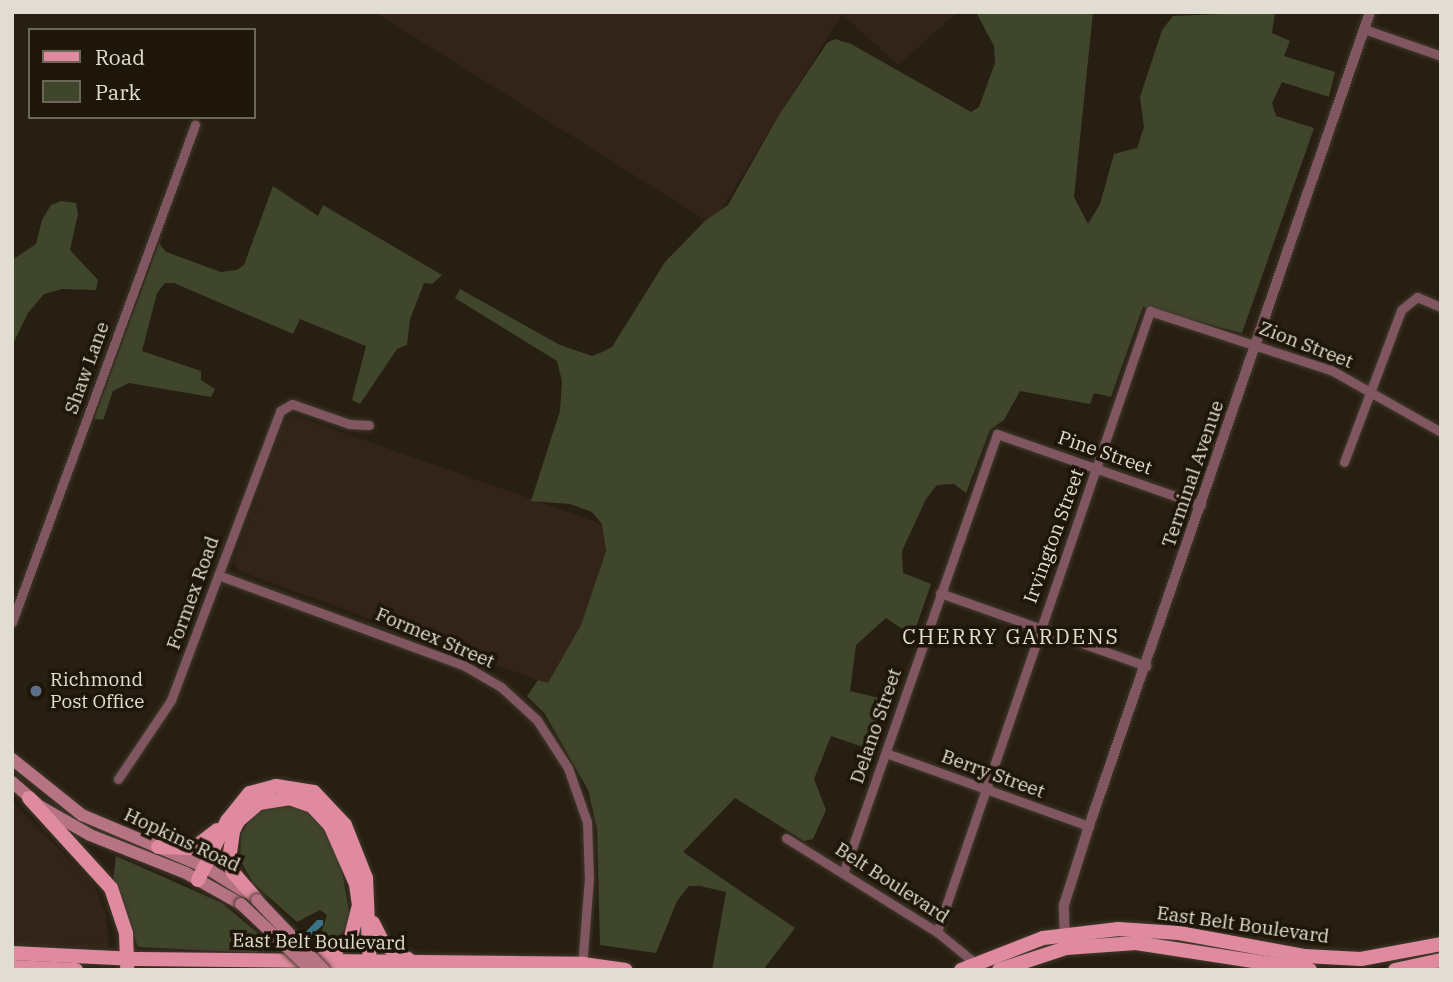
<!DOCTYPE html>
<html>
<head>
<meta charset="utf-8">
<style>
	body { margin:0 }
	#map { position:relative; width:1453px; height:982px; overflow:hidden; background:#271f11; font-family:"IBM Plex Serif",serif }
	div>[style] { position:absolute }
	[style*='--x'] { left:calc(var(--x)*1px); top:calc(var(--y)*1px); width:calc(var(--w)*1px); rotate:calc(var(--a)*1deg) }
	.industrial>* { inset:0; background:#332419 }
	.green>* { inset:0; background:#40462c }
	.water>* { inset:0; background:#3c7288 }
	.roads { filter:drop-shadow(0 0 2px #413a2c) drop-shadow(0 0 2px #413a2c) }
	.minor>* { height:9px; margin:-4.5px; padding:0 4.5px; transform-origin:4.5px; border-radius:4.5px; background:#805660 }
	.tertiary>* { height:10px; margin:-5px; padding:0 5px; transform-origin:5px; border-radius:5px; background:#805660 }
	.secondary>* { height:12px; margin:-6px; padding:0 6px; transform-origin:6px; border-radius:6px; background:#b67384 }
	.primary>* { height:14px; margin:-7px; padding:0 7px; transform-origin:7px; border-radius:7px; background:#e08a9f }
	.bridges { filter:drop-shadow(0 0 2px #413a2c) drop-shadow(0 0 2px #413a2c) }
	.secondary-bridge>* { height:12px; margin:-6px; padding:0 6px; transform-origin:6px; border-radius:6px; background:#b67384 }
	.dots>* { width:19px; height:19px; translate:-50% -50%; box-sizing:border-box; border:4px solid #1e1608; border-radius:50% }
	span { translate:-50% -50%; white-space:nowrap; text-align:center; line-height:1.15; -webkit-text-stroke:7px #1e1608; paint-order:stroke }
	.street-label { font-size:19px; color:#e2ddd3 }
	.poi-label { font-size:19px; color:#e2ddd3 }
	.left { translate:0 -50%; text-align:left }
	.neighbourhood-label { font-size:21px; color:#e2ddd3; letter-spacing:2px }
	.frame { position:absolute; inset:0; border:14px solid #e2ddd3; pointer-events:none }
	.legend { position:absolute; left:28px; top:28px; width:228px; height:91px; box-sizing:border-box; background:#1e1608; border:2px solid #6c6659; margin:0; padding:9px 12px; list-style:none; font-size:21px; color:#e2ddd3 }
	.legend li { display:flex; align-items:center; gap:14px; height:35px }
	.legend b { width:35px; border:2px solid #6c6659 }
</style>
</head>
<body>
<div id="map">
	<div class="industrial">
		<i style="clip-path:polygon(375px 12px,958px 12px,898px 65px,842px 14px,712px 224px)"></i>
		<i style="clip-path:polygon(293px 415px,602px 524px,606px 551px,581px 625px,548px 684px,242px 572px,233px 563px,284px 421px)"></i>
		<i style="clip-path:polygon(12px 802px,93px 883px,106px 914px,109px 948px,12px 944px)"></i>
	</div>
	<div class="green">
		<i style="clip-path:polygon(976px 12px,1093px 12px,1074px 197px,1088px 224px,1100px 204px,1114px 154px,1137px 148px,1144px 127px,1140px 97px,1162px 30px,1173px 16px,1275px 12px,1272px 33px,1290px 41px,1284px 56px,1335px 72px,1329px 97px,1282px 82px,1272px 103px,1276px 116px,1314px 128px,1242px 333px,1143px 307px,1111px 397px,1094px 393px,1090px 404px,1020px 391px,1004px 420px,990px 430px,966px 493px,954px 484px,937px 485px,926px 499px,902px 551px,903px 573px,931px 584px,913px 636px,886px 618px,856px 645px,850px 691px,891px 701px,872px 750px,831px 736px,814px 779px,826px 810px,813px 839px,804px 841px,735px 798px,683px 852px,795px 928px,763px 970px,712px 970px,726px 892px,700px 886px,689px 886px,677px 901px,656px 953px,600px 945px,597px 829px,588px 790px,545px 714px,527px 696px,538px 680px,548px 683px,581px 625px,606px 551px,602px 524px,592px 512px,570px 504px,531px 501px,560px 411px,562px 381px,557px 361px,455px 298px,460px 289px,560px 345px,592px 356px,600px 353px,612px 347px,665px 262px,705px 221px,728px 205px,779px 115px,827px 43px,835px 39px,851px 44px,971px 112px,979px 107px,995px 63px,994px 46px)"></i>
		<i style="clip-path:polygon(273px 186px,318px 216px,323px 205px,442px 275px,432px 284px,424px 283px,410px 319px,407px 345px,397px 349px,360px 404px,352px 400px,366px 346px,300px 319px,293px 334px,174px 283px,165px 283px,157px 293px,142px 351px,201px 371px,201px 380px,215px 389px,211px 397px,129px 383px,113px 391px,103px 420px,94px 419px,159px 243px,166px 252px,221px 272px,237px 270px,244px 265px)"></i>
		<i style="clip-path:polygon(61px 201px,76px 203px,78px 214px,70px 250px,98px 280px,96px 290px,62px 289px,44px 294px,28px 313px,12px 346px,12px 260px,36px 244px,42px 220px,51px 205px)"></i>
		<i style="clip-path:polygon(283px 805px,307px 810px,323px 824px,340px 859px,351px 923px,328px 947px,320px 947px,312px 939px,322px 931px,327px 915px,320px 910px,297px 922px,254px 884px,240px 860px,241px 835px,251px 817px,267px 806px)"></i>
		<i style="clip-path:polygon(116px 856px,222px 903px,272px 945px,256px 953px,138px 947px,113px 882px)"></i>
	</div>
	<div class="water">
		<i style="clip-path:polygon(317px 920px,323px 920px,323px 925px,306px 940px,304px 934px)"></i>
	</div>
	<div class="roads">
		<div class="minor">
			<i style="--x:1364;--y:29;--w:82;--a:19.3"></i>
			<i style="--x:1344;--y:462;--w:162;--a:-69.4"></i>
			<i style="--x:1401;--y:310;--w:21;--a:-39"></i>
			<i style="--x:1417;--y:297;--w:26;--a:23"></i>
			<i style="--x:218;--y:575;--w:263;--a:20.2"></i>
			<i style="--x:465;--y:666;--w:42;--a:30.3"></i>
			<i style="--x:501;--y:687;--w:49;--a:42.5"></i>
			<i style="--x:537;--y:720;--w:57;--a:57.1"></i>
			<i style="--x:568;--y:768;--w:57;--a:70.6"></i>
			<i style="--x:587;--y:822;--w:56;--a:88"></i>
			<i style="--x:589;--y:878;--w:89;--a:94.5"></i>
			<i style="--x:940;--y:593;--w:219;--a:19.5"></i>
			<i style="--x:12;--y:622;--w:530;--a:-69.79"></i>
			<i style="--x:886;--y:753;--w:216;--a:19.8"></i>
			<i style="--x:118;--y:779;--w:95;--a:-56.1"></i>
			<i style="--x:171;--y:700;--w:309;--a:-69.3"></i>
			<i style="--x:280;--y:411;--w:14;--a:-30"></i>
			<i style="--x:292;--y:404;--w:60;--a:19.3"></i>
			<i style="--x:349;--y:424;--w:20;--a:3"></i>
			<i style="--x:786;--y:838;--w:178;--a:31.9"></i>
			<i style="--x:937;--y:932;--w:49;--a:39.2"></i>
			<i style="--x:844;--y:871;--w:463;--a:-70.7"></i>
			<i style="--x:997;--y:434;--w:216;--a:19.2"></i>
			<i style="--x:937;--y:932;--w:657;--a:-71.07"></i>
			<i style="--x:1150;--y:311;--w:190;--a:18.1"></i>
			<i style="--x:1331;--y:370;--w:126;--a:29.4"></i>
		</div>
		<div class="tertiary">
			<i style="--x:1065;--y:941;--w:36;--a:-92"></i>
			<i style="--x:1064;--y:905;--w:83;--a:-72.4"></i>
			<i style="--x:1089;--y:826;--w:861;--a:-70.95"></i>
		</div>
		<div class="secondary">
			<i style="--x:12;--y:759;--w:90;--a:38.7"></i>
			<i style="--x:82;--y:815;--w:134;--a:22.9"></i>
			<i style="--x:205;--y:867;--w:47;--a:32"></i>
			<i style="--x:12;--y:782;--w:38;--a:41"></i>
			<i style="--x:41;--y:807;--w:56;--a:29.7"></i>
			<i style="--x:90;--y:835;--w:103;--a:21.6"></i>
			<i style="--x:186;--y:873;--w:63;--a:29.4"></i>
		</div>
		<div class="primary">
			<i style="--x:29;--y:798;--w:122;--a:47.7"></i>
			<i style="--x:111;--y:888;--w:47;--a:71.6"></i>
			<i style="--x:126;--y:933;--w:37;--a:88"></i>
			<i style="--x:158;--y:847;--w:36;--a:2"></i>
			<i style="--x:194;--y:848;--w:29;--a:-38"></i>
			<i style="--x:198;--y:880;--w:66;--a:-63.8"></i>
			<i style="--x:227;--y:821;--w:36;--a:-51"></i>
			<i style="--x:250;--y:793;--w:27;--a:-15"></i>
			<i style="--x:276;--y:786;--w:38;--a:9"></i>
			<i style="--x:314;--y:792;--w:45;--a:46.8"></i>
			<i style="--x:345;--y:825;--w:57;--a:68.4"></i>
			<i style="--x:366;--y:878;--w:92;--a:87.5"></i>
			<i style="--x:257;--y:900;--w:37;--a:-131"></i>
			<i style="--x:233;--y:872;--w:13;--a:-108"></i>
			<i style="--x:229;--y:860;--w:29;--a:-82"></i>
			<i style="--x:233;--y:831;--w:11;--a:-63"></i>
			<i style="--x:238;--y:821;--w:28;--a:-41"></i>
			<i style="--x:259;--y:803;--w:30;--a:-9"></i>
			<i style="--x:289;--y:798;--w:24;--a:19"></i>
			<i style="--x:312;--y:806;--w:26;--a:47"></i>
			<i style="--x:330;--y:825;--w:64;--a:66.2"></i>
			<i style="--x:356;--y:884;--w:35;--a:82"></i>
			<i style="--x:373;--y:923;--w:25;--a:63"></i>
			<i style="--x:384;--y:945;--w:28;--a:30"></i>
			<i style="--x:12;--y:953;--w:124;--a:2.8"></i>
			<i style="--x:136;--y:959;--w:447;--a:0.6"></i>
			<i style="--x:583;--y:964;--w:43;--a:7.9"></i>
			<i style="--x:321;--y:959;--w:34;--a:-32"></i>
			<i style="--x:350;--y:941;--w:33;--a:-76"></i>
			<i style="--x:12;--y:967;--w:64;--a:2.7"></i>
			<i style="--x:961;--y:970;--w:88;--a:-21.3"></i>
			<i style="--x:1043;--y:938;--w:76;--a:-6.8"></i>
			<i style="--x:1118;--y:929;--w:61;--a:3.8"></i>
			<i style="--x:1179;--y:933;--w:127;--a:10.4"></i>
			<i style="--x:1304;--y:956;--w:57;--a:3"></i>
			<i style="--x:1361;--y:959;--w:81;--a:-10.6"></i>
			<i style="--x:999;--y:970;--w:71;--a:-18.2"></i>
			<i style="--x:1066;--y:948;--w:70;--a:-4.1"></i>
			<i style="--x:1136;--y:943;--w:176;--a:8.8"></i>
			<i style="--x:1395;--y:970;--w:47;--a:-12.3"></i>
		</div>
	</div>
	<div class="bridges">
		<div class="secondary-bridge">
			<i style="--x:257;--y:900;--w:97;--a:46.3"></i>
			<i style="--x:241;--y:904;--w:96;--a:43.3"></i>
		</div>
	</div>
	<div class="dots">
		<i style="left:36px;top:691px;background:#5c6f8a"></i>
	</div>
	<div class="street-label">
		<span style="left:1306px;top:345px;rotate:21deg">Zion Street</span>
		<span style="left:87px;top:368px;rotate:-70deg">Shaw Lane</span>
		<span style="left:1105px;top:453px;rotate:19deg">Pine Street</span>
		<span style="left:1193px;top:474px;rotate:-71deg">Terminal Avenue</span>
		<span style="left:1054px;top:536px;rotate:-70deg">Irvington Street</span>
		<span style="left:193px;top:593px;rotate:-70deg">Formex Road</span>
		<span style="left:435px;top:638px;rotate:23deg">Formex Street</span>
		<span style="left:876px;top:726px;rotate:-71deg">Delano Street</span>
		<span style="left:993px;top:774px;rotate:20deg">Berry Street</span>
		<span style="left:182px;top:840px;rotate:25deg">Hopkins Road</span>
		<span style="left:892px;top:883px;rotate:33deg">Belt Boulevard</span>
		<span style="left:1243px;top:925px;rotate:8deg">East Belt Boulevard</span>
		<span style="left:319px;top:942px;rotate:1deg">East Belt Boulevard</span>
	</div>
	<div class="poi-label">
		<span class="left" style="left:50px;top:691px">Richmond<br>Post Office</span>
	</div>
	<div class="neighbourhood-label">
		<span style="left:1011px;top:636px">CHERRY GARDENS</span>
	</div>
	<div class="frame"></div>
	<ul class="legend">
	<li><b style="height:9px;background:#e08a9f"></b>Road</li>
	<li><b style="height:19px;background:#40462c"></b>Park</li>
	</ul>
</div>
</body>
</html>
